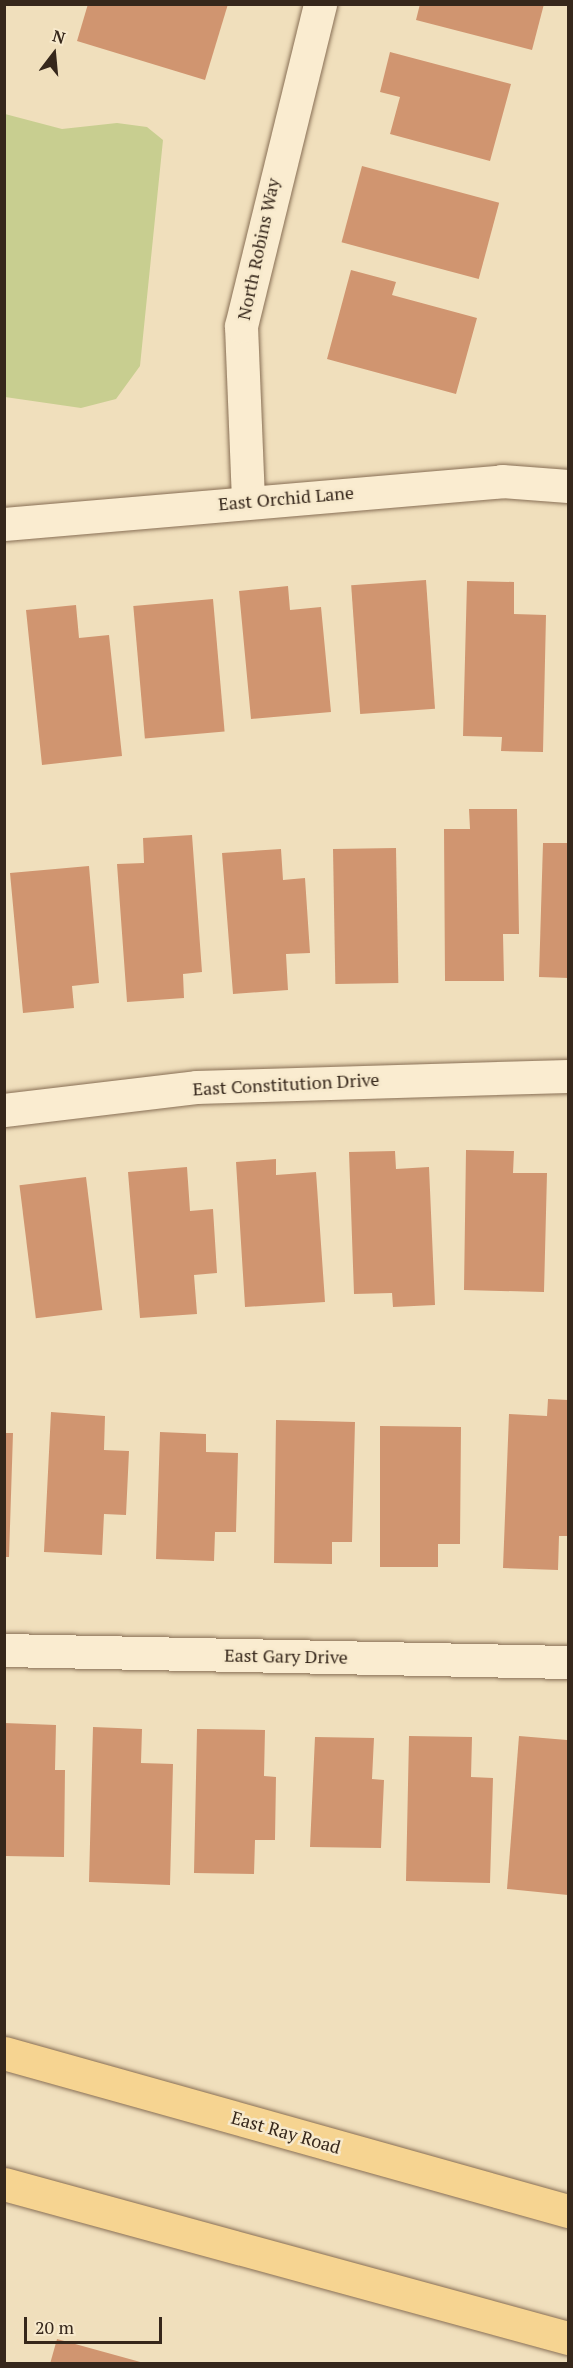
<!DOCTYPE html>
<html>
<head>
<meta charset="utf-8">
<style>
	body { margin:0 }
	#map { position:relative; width:573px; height:2368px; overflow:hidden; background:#f0dfbc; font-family:"PT Serif",serif }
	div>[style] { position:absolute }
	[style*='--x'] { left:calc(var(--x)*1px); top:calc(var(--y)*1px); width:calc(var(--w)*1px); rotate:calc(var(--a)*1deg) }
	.green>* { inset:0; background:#c8ce90 }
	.building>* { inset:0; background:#d09570; transform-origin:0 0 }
	.roads { filter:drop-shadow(0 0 2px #886f55) drop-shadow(0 0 2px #886f55) }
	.minor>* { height:33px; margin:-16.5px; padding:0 16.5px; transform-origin:16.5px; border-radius:16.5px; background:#faecd0 }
	.major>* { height:33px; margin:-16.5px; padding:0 16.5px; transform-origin:16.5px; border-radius:16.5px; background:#f6d491 }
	span { translate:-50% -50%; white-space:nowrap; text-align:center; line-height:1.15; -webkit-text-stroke:5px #f7e9cc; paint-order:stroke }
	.street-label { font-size:18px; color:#36271b }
	.frame { position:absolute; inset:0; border:6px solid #36271b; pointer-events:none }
	.north { position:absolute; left:24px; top:24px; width:60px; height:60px; -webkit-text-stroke:4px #f7e9cc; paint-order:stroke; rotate:16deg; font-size:16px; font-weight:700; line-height:24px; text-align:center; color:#36271b }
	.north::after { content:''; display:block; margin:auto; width:21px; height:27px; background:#36271b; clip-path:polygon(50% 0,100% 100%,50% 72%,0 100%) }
	.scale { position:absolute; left:24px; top:2317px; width:138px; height:27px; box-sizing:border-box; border:3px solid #36271b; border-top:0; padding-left:8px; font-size:18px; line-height:21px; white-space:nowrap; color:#36271b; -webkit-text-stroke:4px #f7e9cc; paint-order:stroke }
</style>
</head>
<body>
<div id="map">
	<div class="green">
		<i style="clip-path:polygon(5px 114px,62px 129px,117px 123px,147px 127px,163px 140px,140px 366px,116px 399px,81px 408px,5px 397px)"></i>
	</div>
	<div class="building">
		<i style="clip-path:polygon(88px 4px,228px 4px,205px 80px,77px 41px)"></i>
		<i style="clip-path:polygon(420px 4px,544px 4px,532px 50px,416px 20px)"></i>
		<i style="clip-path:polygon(390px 52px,511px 84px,490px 161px,390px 134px,400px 97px,380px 92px)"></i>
		<i style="left:362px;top:166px;width:142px;height:79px;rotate:15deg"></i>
		<i style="clip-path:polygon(351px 270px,396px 282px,392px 295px,477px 318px,456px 394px,327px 359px)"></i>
		<i style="left:426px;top:580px;width:129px;height:75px;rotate:86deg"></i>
		<i style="clip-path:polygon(467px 581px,514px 582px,514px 614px,546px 615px,543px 752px,501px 751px,502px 737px,463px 736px)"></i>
		<i style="clip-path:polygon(288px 586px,290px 610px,321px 607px,331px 712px,251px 719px,239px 591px)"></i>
		<i style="left:213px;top:599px;width:133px;height:80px;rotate:85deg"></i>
		<i style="clip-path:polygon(76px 605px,79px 638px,109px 635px,122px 756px,42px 765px,26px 610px)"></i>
		<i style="clip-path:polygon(469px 809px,517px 809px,519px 934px,503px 934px,504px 981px,445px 981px,444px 829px,470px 829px)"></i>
		<i style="clip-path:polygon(192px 835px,202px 972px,183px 974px,184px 998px,127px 1002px,117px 864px,144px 863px,143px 838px)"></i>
		<i style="clip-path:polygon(543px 843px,568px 843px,568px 978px,539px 977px)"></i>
		<i style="left:396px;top:848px;width:135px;height:63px;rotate:89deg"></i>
		<i style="clip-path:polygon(281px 849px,283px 880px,305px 878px,310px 953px,286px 954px,288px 990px,233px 994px,222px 853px)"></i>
		<i style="clip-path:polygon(89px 866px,99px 983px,72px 986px,74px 1008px,23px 1013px,10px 873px)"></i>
		<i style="clip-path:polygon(466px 1150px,514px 1151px,513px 1173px,547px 1173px,544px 1292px,464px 1290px)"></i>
		<i style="clip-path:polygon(395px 1151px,396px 1169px,429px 1167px,435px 1305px,393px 1307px,392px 1293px,354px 1294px,349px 1152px)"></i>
		<i style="clip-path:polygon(276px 1159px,276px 1175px,316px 1172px,325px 1302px,245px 1307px,236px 1162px)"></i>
		<i style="clip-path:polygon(187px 1167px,190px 1211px,213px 1209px,217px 1273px,194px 1275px,197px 1314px,140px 1318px,128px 1172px)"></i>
		<i style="left:86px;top:1177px;width:134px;height:67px;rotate:83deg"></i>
		<i style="clip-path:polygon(548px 1399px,568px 1400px,568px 1536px,559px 1536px,558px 1570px,503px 1568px,509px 1414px,547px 1416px)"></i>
		<i style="clip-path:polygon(51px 1412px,105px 1416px,104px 1450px,129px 1451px,126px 1515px,104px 1514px,102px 1555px,44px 1552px)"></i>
		<i style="clip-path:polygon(276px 1420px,355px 1422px,352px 1542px,332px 1542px,332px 1564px,274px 1563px)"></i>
		<i style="clip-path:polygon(380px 1426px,461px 1427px,460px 1544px,438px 1544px,438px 1567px,380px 1567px)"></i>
		<i style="clip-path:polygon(160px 1432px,206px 1434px,206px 1452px,238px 1453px,236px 1532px,215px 1532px,214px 1561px,156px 1559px)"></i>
		<i style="clip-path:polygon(4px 1433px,13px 1433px,9px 1557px,4px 1557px)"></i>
		<i style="clip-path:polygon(4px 1723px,56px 1725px,55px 1770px,65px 1770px,64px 1857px,4px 1856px)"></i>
		<i style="clip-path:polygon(93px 1727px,142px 1729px,141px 1763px,173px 1764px,170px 1885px,89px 1882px)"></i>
		<i style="clip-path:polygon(197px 1729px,265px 1730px,264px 1776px,276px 1777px,275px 1840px,255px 1840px,254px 1874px,194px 1873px)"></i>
		<i style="clip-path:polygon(409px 1736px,472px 1737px,471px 1777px,493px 1778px,490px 1883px,406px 1881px)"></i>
		<i style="clip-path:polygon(519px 1736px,567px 1740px,568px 1895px,507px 1889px)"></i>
		<i style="clip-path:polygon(315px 1737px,374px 1738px,372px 1779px,384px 1780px,381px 1848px,310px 1847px)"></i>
		<i style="clip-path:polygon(57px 2339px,144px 2363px,144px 2364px,50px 2364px)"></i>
	</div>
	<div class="roads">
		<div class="minor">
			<i style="--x:248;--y:500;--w:174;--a:-92.3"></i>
			<i style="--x:241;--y:326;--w:332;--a:-76.2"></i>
			<i style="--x:4;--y:524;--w:500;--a:-4.9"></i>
			<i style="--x:502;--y:481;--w:66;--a:4.3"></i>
			<i style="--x:4;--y:1110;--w:193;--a:-6.8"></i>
			<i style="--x:196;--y:1087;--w:372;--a:-1.7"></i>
			<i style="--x:4;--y:1650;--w:564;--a:1.22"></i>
		</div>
		<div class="major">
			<i style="--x:4;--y:2053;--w:586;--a:15.65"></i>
			<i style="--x:4;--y:2184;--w:585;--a:15.27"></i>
		</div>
	</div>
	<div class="street-label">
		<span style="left:258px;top:249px;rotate:-78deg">North Robins Way</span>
		<span style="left:286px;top:498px;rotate:-5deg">East Orchid Lane</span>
		<span style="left:286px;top:1084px;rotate:-3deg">East Constitution Drive</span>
		<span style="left:286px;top:1656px;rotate:1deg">East Gary Drive</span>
		<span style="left:286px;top:2132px;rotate:16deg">East Ray Road</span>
	</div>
	<div class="frame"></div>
	<div class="north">N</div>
	<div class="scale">20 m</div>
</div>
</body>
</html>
